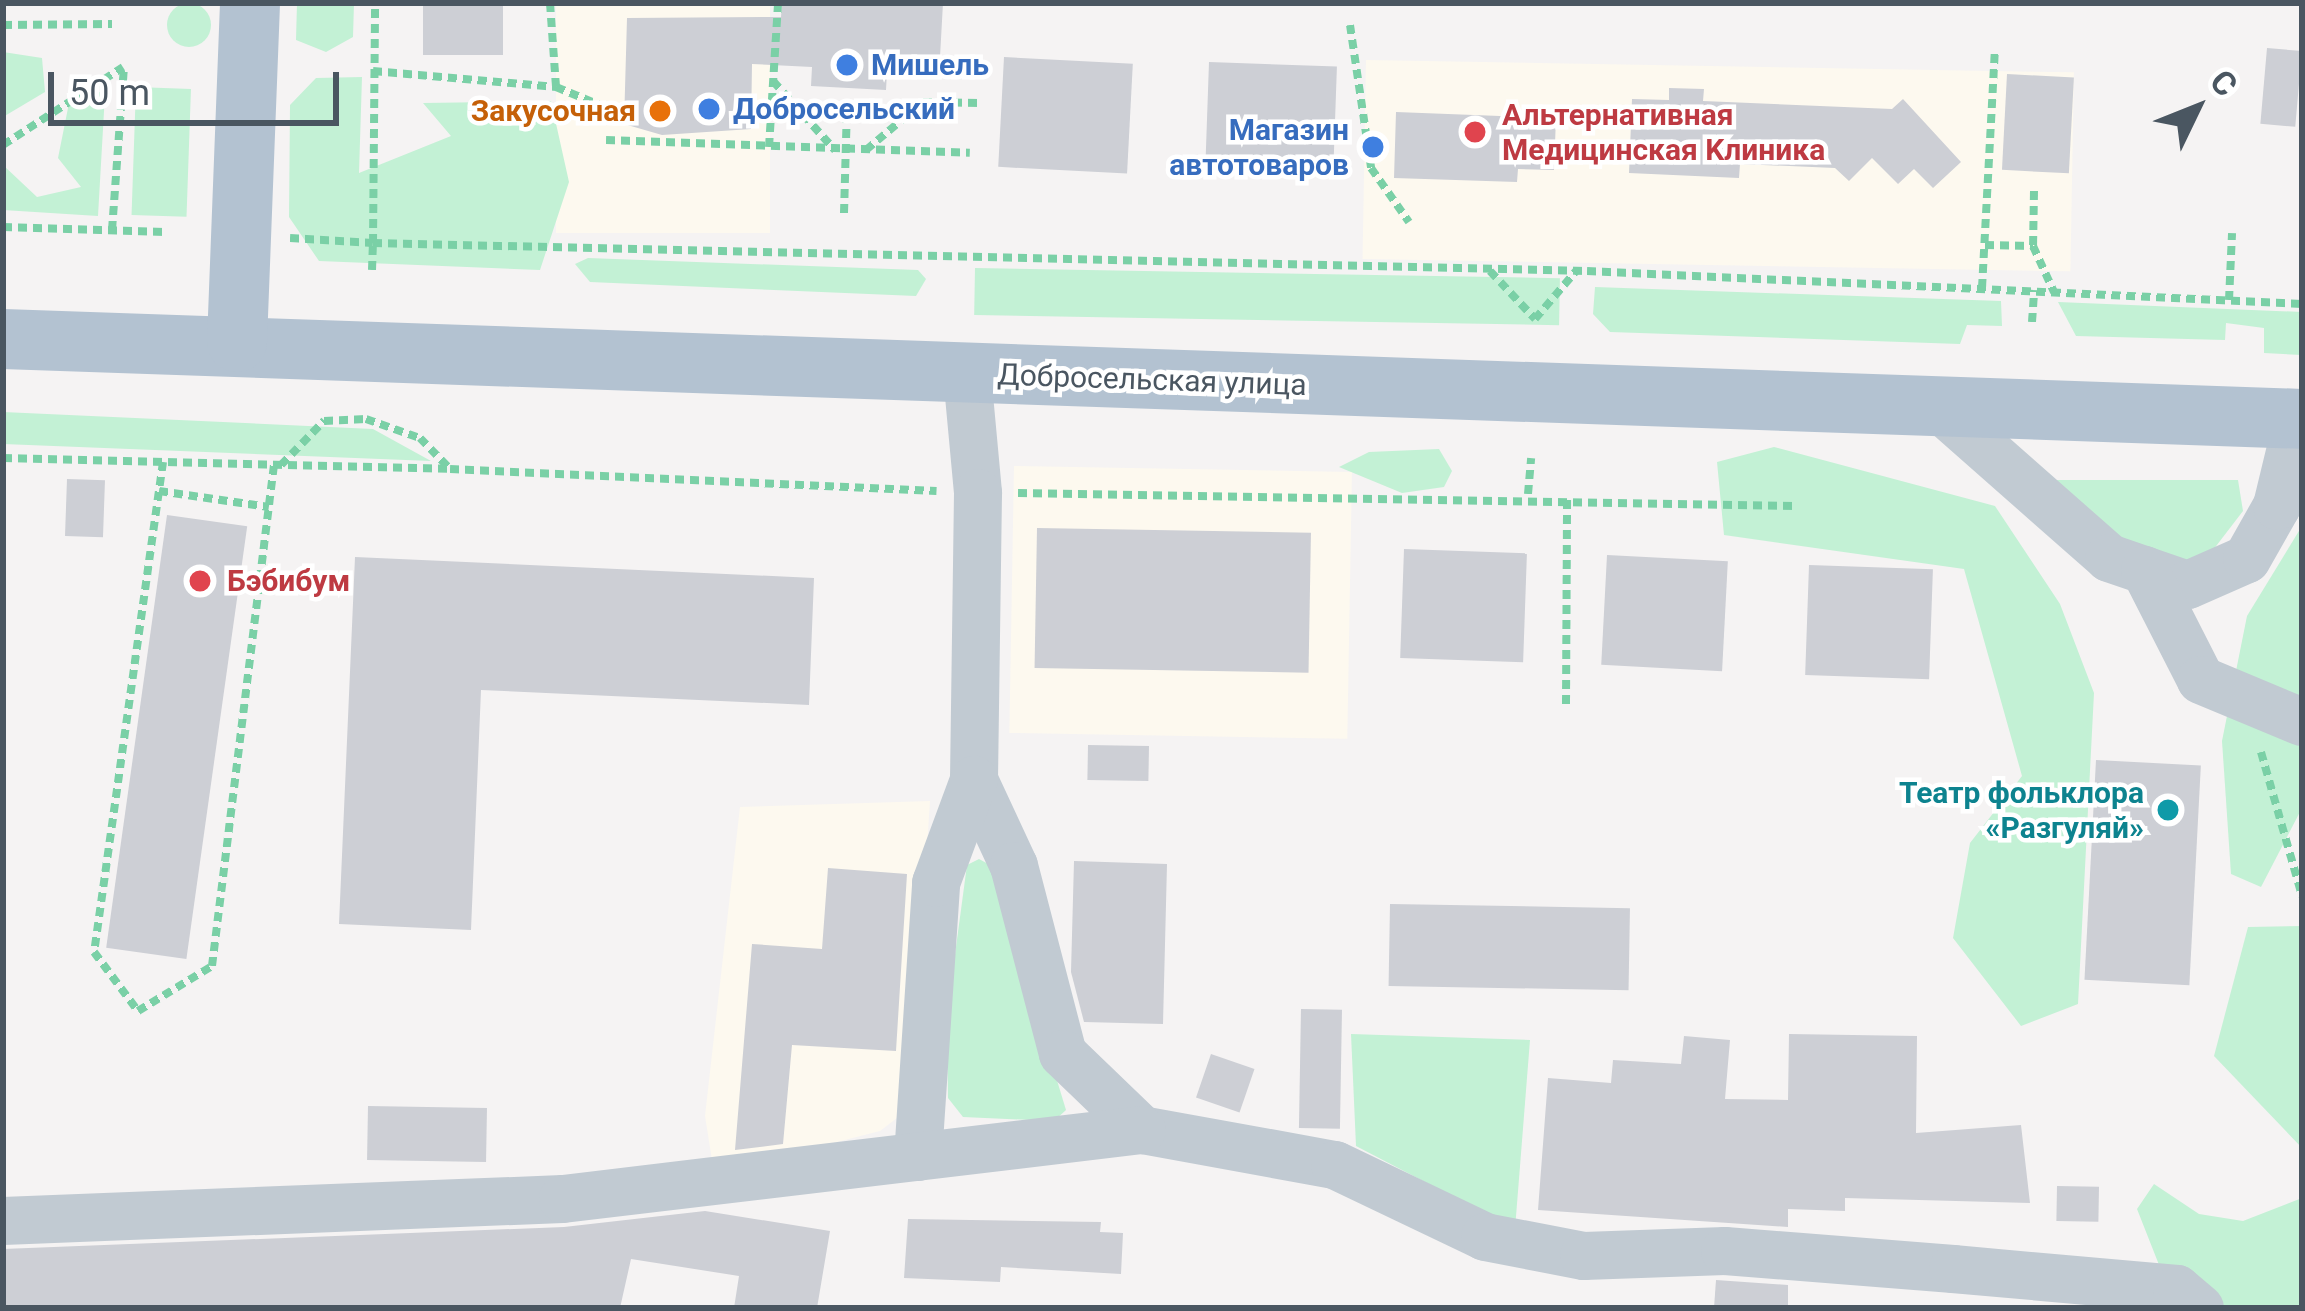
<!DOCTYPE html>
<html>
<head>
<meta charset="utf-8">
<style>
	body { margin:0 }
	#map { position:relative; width:2305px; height:1311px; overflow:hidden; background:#f5f3f3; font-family:Roboto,sans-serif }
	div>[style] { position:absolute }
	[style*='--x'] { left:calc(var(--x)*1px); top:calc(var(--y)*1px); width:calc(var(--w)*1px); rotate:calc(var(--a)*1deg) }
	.commercial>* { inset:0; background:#fdf9ef; transform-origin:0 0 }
	.green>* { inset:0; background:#c3f1d5; transform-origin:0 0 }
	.round { border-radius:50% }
	.building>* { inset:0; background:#cdcfd5; transform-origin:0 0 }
	.path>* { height:8px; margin-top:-4px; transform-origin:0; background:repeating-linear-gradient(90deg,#7ad0a6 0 9px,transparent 0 15px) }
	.minor>* { height:48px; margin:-24px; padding:0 24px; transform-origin:24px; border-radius:24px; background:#c1cad2 }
	.major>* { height:60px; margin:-30px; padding:0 30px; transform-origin:30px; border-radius:30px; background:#b3c2d1 }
	.dots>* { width:33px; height:33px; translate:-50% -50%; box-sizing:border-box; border:6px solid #fff; border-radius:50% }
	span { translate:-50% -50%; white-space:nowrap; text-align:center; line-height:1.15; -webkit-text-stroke:9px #fff; paint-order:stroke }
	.shop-label { font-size:30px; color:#366cbe; font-weight:700 }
	.left { translate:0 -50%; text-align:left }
	.right { translate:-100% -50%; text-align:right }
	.food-label { font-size:30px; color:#c56008; font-weight:700 }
	.health-label { font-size:30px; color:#be3a42; font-weight:700 }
	.street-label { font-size:30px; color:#4a5661 }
	.culture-label { font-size:30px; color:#0d838f; font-weight:700 }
	.frame { position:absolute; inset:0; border:6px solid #4a5661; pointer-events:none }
	.north { position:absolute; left:2137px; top:48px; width:120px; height:120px; -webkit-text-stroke:9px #fff; paint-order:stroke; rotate:47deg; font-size:33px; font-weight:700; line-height:48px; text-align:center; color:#4a5661 }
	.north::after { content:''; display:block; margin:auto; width:42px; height:54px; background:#4a5661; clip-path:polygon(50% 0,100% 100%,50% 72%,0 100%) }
	.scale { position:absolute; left:48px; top:72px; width:291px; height:54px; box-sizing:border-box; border:6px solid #4a5661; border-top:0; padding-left:15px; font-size:36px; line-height:42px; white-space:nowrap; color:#4a5661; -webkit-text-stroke:9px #fff; paint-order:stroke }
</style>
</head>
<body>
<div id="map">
	<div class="commercial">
		<i style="left:556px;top:3px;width:214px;height:230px"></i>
		<i style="left:1366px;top:60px;width:708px;height:199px;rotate:1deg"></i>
		<i style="left:1014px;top:466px;width:338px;height:267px;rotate:1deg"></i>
		<i style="clip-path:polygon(930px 801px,910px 1108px,880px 1131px,782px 1156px,712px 1160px,705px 1116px,740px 807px)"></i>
	</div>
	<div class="green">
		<i class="round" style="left:167px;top:3px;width:44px;height:44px"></i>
		<i style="clip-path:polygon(297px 3px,354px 3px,353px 37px,326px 52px,296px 40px)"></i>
		<i style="clip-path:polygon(3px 52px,42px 58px,45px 92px,3px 117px)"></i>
		<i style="clip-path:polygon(362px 77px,359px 173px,451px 136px,423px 103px,551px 101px,569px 182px,540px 270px,319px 261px,289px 217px,290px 105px,316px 78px)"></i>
		<i style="clip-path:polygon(73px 83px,105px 94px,98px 216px,3px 210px,3px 165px,37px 197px,81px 187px,58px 158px)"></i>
		<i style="left:136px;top:87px;width:55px;height:128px;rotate:2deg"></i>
		<i style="clip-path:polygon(588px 258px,918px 270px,926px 279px,916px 296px,590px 282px,575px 264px)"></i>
		<i style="left:975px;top:268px;width:585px;height:47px;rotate:1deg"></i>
		<i style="clip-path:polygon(1595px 287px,2001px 301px,2002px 326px,1967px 325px,1960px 344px,1610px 332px,1593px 314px)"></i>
		<i style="clip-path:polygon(2058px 302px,2302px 312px,2302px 355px,2264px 353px,2264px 328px,2226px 323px,2225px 340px,2076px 336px)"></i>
		<i style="clip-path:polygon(3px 412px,373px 429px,431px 461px,3px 444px)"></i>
		<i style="clip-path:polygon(1774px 447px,1995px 506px,2060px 604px,2094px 693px,2078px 1004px,2021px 1026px,1953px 938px,1970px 843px,2022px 776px,1964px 569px,1724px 535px,1717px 462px)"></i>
		<i style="clip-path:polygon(1439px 449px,1452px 471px,1444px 487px,1402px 493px,1339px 467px,1369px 452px)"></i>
		<i style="clip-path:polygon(2054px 480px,2238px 480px,2243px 511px,2210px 554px,2181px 563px,2126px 550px)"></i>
		<i style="clip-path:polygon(2302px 526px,2302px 808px,2261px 887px,2231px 874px,2222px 741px,2247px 616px)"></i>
		<i style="clip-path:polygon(979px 859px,992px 866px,1066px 1110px,1054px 1121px,963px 1117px,948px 1098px,947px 1014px,967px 865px)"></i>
		<i style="clip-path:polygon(2302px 926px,2302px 1148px,2214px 1056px,2248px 927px)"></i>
		<i style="clip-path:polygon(1351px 1034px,1530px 1040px,1515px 1229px,1356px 1146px)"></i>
		<i style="clip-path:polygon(2154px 1184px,2199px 1214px,2243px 1221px,2302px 1198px,2302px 1308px,2176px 1308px,2137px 1209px)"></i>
	</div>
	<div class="building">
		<i style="left:423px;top:3px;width:80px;height:52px"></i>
		<i style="clip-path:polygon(782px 3px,943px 3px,939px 75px,887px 72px,886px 90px,811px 86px,812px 67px,752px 64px,751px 129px,662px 135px,624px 124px,627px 18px,781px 17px)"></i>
		<i style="left:2267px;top:48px;width:35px;height:76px;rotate:5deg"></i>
		<i style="left:1004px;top:57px;width:129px;height:110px;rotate:3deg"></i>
		<i style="left:1209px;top:62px;width:128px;height:110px;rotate:2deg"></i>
		<i style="left:2007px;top:74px;width:67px;height:96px;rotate:3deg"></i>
		<i style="clip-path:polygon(1669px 88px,1704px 89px,1703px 101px,1892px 109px,1903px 99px,1961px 162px,1933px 188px,1914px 169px,1898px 184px,1872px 158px,1849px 181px,1835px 168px,1740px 164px,1739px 178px,1629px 173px,1632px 99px,1669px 100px)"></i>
		<i style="clip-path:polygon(1396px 112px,1556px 118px,1554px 170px,1518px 169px,1517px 182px,1394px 178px)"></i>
		<i style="left:67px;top:479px;width:38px;height:57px;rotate:2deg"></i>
		<i style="left:167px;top:515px;width:81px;height:437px;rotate:8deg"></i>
		<i style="left:1037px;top:528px;width:274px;height:140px;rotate:1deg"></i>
		<i style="left:1404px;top:549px;width:123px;height:109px;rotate:2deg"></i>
		<i style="left:1607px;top:555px;width:121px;height:110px;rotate:3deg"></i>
		<i style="clip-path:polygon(355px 557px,814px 578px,809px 705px,481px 690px,471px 930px,339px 924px)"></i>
		<i style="left:1809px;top:565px;width:124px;height:110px;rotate:2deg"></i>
		<i style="left:1088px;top:745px;width:61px;height:35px;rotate:1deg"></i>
		<i style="left:2096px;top:760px;width:105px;height:220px;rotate:3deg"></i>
		<i style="clip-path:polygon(1074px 861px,1167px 864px,1163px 1024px,1084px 1022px,1071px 972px)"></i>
		<i style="clip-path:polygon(828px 868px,907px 874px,896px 1051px,792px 1045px,783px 1144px,735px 1150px,752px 944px,822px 949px)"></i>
		<i style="left:1390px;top:904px;width:240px;height:82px;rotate:1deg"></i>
		<i style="left:1301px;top:1009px;width:41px;height:119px;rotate:1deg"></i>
		<i style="clip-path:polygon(1789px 1034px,1917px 1036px,1916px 1133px,2021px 1125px,2030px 1203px,1845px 1198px,1845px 1211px,1788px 1209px,1788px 1227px,1538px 1210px,1548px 1078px,1611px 1083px,1613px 1060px,1681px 1064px,1684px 1036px,1730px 1040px,1725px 1099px,1788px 1100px)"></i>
		<i style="left:1211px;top:1054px;width:46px;height:46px;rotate:19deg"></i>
		<i style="left:368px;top:1106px;width:119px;height:54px;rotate:1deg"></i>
		<i style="left:2057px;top:1186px;width:42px;height:35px;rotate:1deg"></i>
		<i style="clip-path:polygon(705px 1211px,830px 1231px,817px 1308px,734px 1308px,739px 1276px,631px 1259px,620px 1308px,3px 1308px,3px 1249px,564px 1227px)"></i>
		<i style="clip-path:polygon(908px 1219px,1101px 1222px,1100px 1232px,1123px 1233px,1121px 1274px,1001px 1267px,1000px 1282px,904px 1278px)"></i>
		<i style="clip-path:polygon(1716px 1280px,1788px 1285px,1788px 1308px,1714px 1308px)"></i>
	</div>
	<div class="path">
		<i style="--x:550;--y:3;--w:84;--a:85.9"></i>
		<i style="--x:3;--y:25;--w:109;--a:-0.5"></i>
		<i style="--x:1350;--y:25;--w:145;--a:81.6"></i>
		<i style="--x:1371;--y:168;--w:66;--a:54.9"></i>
		<i style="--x:373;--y:71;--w:184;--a:5"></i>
		<i style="--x:556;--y:87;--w:55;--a:22.4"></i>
		<i style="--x:773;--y:81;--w:93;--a:48.1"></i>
		<i style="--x:606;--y:140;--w:364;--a:2"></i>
		<i style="--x:3;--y:145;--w:143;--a:-33"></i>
		<i style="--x:769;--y:147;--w:144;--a:-86.4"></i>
		<i style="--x:866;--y:150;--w:75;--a:-40.1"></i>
		<i style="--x:923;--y:102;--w:56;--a:1"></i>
		<i style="--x:2034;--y:191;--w:55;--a:91"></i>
		<i style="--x:2033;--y:246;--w:51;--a:65.5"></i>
		<i style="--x:844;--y:213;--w:108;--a:-88.4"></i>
		<i style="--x:3;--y:227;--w:162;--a:1.8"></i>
		<i style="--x:112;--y:230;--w:164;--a:-85.8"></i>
		<i style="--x:290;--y:238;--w:83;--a:3.4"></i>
		<i style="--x:373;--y:243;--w:240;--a:-89.5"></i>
		<i style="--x:1985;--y:245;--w:48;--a:1.2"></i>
		<i style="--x:372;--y:270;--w:27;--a:-88"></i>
		<i style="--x:373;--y:243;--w:1214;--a:1.32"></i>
		<i style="--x:1587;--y:271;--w:716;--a:2.64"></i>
		<i style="--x:1490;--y:271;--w:66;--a:46.8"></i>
		<i style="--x:1535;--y:319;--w:63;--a:-49.5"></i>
		<i style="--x:1982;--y:288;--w:237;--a:-86.9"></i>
		<i style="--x:2229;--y:300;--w:67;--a:-87.4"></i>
		<i style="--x:2032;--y:322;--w:32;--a:-86"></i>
		<i style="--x:3;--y:458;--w:445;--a:1.4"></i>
		<i style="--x:163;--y:462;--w:495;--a:98"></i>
		<i style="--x:94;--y:952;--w:74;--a:53.3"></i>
		<i style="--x:138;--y:1011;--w:87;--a:-31.3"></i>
		<i style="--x:212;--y:966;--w:505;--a:-82.95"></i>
		<i style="--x:281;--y:465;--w:62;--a:-45.7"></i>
		<i style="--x:324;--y:421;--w:42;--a:-2.7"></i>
		<i style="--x:366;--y:419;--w:57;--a:19.4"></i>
		<i style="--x:420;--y:438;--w:43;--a:45.9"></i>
		<i style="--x:450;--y:469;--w:487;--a:2.6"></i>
		<i style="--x:159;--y:491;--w:111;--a:8.3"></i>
		<i style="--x:1018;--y:493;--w:778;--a:0.96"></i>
		<i style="--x:1528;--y:494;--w:36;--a:-85"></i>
		<i style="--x:1566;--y:704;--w:208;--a:-89.7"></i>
		<i style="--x:2261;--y:752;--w:150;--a:74.1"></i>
	</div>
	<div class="minor">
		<i style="--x:967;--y:374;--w:120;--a:84.7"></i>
		<i style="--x:978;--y:493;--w:287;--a:90.8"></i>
		<i style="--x:974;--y:780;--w:95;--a:65.1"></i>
		<i style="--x:1014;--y:866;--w:194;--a:75.4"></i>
		<i style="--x:1063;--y:1054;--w:110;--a:43.9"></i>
		<i style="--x:1142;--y:1130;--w:196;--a:10.3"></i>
		<i style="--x:1335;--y:1165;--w:166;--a:25.6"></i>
		<i style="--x:1485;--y:1237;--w:101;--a:10.9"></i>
		<i style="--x:1584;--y:1256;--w:141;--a:-2"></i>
		<i style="--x:1725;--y:1251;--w:229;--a:4.5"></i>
		<i style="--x:1953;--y:1269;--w:225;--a:5.1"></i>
		<i style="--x:2177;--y:1289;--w:30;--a:40"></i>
		<i style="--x:1947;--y:415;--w:216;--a:41.4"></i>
		<i style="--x:2109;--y:558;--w:83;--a:18.9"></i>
		<i style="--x:2188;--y:585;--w:64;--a:-23.8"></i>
		<i style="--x:2247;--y:559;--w:61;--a:-60.5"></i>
		<i style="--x:2277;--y:506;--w:89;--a:-76.4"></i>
		<i style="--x:2145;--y:570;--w:123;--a:63"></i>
		<i style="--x:2201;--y:680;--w:109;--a:22.6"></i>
		<i style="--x:918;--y:1157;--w:275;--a:-86.2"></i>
		<i style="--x:936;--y:883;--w:110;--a:-69.7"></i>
		<i style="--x:3;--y:1221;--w:560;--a:-2.25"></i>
		<i style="--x:563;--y:1199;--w:583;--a:-6.8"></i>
	</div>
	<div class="major">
		<i style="--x:3;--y:339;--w:2300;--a:1.99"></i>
		<i style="--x:237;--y:342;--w:339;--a:-87.8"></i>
	</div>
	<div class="dots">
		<i style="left:847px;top:65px;background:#3f7fe0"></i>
		<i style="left:709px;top:109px;background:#3f7fe0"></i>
		<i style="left:660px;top:111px;background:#e8710a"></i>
		<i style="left:1475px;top:132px;background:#e0444e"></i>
		<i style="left:1373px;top:147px;background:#3f7fe0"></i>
		<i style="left:200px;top:581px;background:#e0444e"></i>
		<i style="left:2168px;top:810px;background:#0f9aa8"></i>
	</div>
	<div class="shop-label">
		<span class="left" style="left:871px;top:65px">Мишель</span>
		<span class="left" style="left:733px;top:109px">Добросельский</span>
		<span class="right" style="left:1349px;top:147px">Магазин<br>автотоваров</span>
	</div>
	<div class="food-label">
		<span class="right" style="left:636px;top:111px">Закусочная</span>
	</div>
	<div class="health-label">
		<span class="left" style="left:1502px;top:132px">Альтернативная<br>Mедицинская Kлиника</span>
		<span class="left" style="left:227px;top:581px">Бэбибум</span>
	</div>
	<div class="street-label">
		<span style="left:1152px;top:380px;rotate:2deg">Добросельская улица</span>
	</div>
	<div class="culture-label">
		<span class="right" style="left:2144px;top:810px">Театр фольклора<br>«Разгуляй»</span>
	</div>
	<div class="frame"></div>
	<div class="north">С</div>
	<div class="scale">50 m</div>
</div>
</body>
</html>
